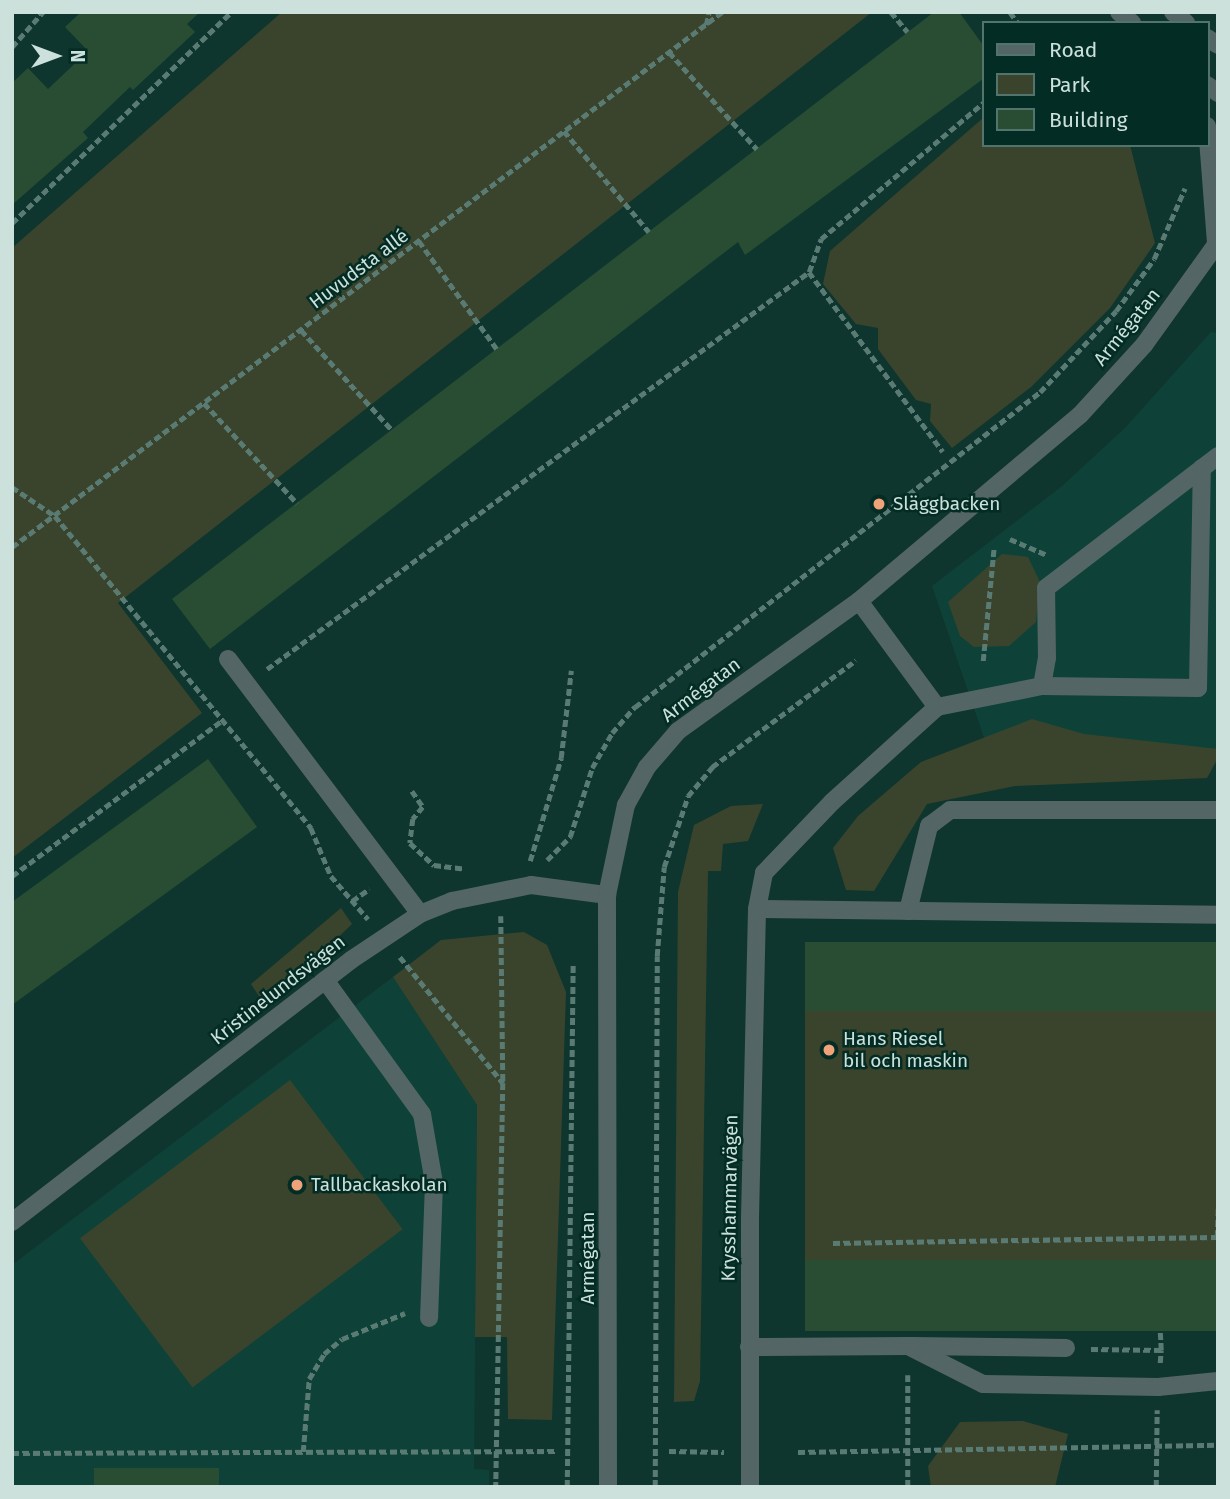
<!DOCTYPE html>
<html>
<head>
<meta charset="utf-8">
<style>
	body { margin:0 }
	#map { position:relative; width:1230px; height:1499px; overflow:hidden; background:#0e362e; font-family:"Fira Sans",sans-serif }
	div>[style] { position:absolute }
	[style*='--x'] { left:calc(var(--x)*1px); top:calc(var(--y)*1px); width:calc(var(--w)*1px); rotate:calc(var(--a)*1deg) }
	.built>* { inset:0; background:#0e4239 }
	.green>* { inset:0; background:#3a442c; transform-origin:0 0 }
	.building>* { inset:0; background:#284d33; transform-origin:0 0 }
	.path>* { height:4.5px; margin-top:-2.25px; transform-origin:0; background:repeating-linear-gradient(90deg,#5a7b73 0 7px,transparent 0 10.5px) }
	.minor>* { height:18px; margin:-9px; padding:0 9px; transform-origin:9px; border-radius:9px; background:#546566 }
	.dots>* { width:19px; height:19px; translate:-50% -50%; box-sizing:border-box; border:4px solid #032c24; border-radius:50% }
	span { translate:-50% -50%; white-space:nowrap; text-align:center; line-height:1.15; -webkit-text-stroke:5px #032c24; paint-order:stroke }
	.street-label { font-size:19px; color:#cce1db }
	.poi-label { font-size:19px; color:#cce1db }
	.left { translate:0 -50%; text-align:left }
	.frame { position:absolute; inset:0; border:14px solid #cce1db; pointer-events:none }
	.legend { position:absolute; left:982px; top:21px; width:228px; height:126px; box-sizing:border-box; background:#032c24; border:2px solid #53746d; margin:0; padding:9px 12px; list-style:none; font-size:21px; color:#cce1db }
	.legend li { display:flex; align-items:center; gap:14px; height:35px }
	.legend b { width:35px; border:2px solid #53746d }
	.north { position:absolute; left:21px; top:21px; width:70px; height:70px; -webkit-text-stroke:5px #032c24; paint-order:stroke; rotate:90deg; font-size:19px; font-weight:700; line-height:28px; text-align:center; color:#cce1db }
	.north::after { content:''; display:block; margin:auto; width:24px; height:32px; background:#cce1db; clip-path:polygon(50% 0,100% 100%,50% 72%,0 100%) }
</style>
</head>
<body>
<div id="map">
	<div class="built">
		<i style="clip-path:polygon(1211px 332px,1218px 333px,1218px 758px,989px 752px,932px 586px,1061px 487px,1126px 427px)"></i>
		<i style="clip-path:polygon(393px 977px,477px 1105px,474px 1469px,489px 1470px,489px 1487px,12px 1487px,12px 1265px)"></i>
	</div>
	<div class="green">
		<i style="clip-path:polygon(282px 12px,872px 12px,118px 603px,202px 713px,12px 858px,12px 248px)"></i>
		<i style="clip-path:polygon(983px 118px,983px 145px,1130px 145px,1155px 243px,1110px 308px,1031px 387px,952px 448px,930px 421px,931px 404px,916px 400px,878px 349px,878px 328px,856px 324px,823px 284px,830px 251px)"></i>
		<i style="clip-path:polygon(1002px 554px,1028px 557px,1040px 582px,1036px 622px,1009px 646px,974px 647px,960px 636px,948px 602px)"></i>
		<i style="clip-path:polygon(1032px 719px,1084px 734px,1218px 749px,1218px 758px,1207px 778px,1015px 786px,927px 804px,874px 891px,846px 890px,833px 848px,858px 816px,921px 762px)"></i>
		<i style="clip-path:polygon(763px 804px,748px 841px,723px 844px,721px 871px,708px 871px,700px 1381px,694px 1401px,674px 1402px,678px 892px,694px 825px,731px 806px)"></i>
		<i style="clip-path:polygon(341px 908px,352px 924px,266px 1007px,251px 984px)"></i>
		<i style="clip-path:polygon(524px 932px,547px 945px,566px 992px,552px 1420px,508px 1419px,507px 1337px,475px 1337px,477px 1105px,393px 977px,441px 940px)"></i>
		<i style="left:805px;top:1011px;width:413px;height:249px"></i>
		<i style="left:290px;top:1080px;width:187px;height:263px;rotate:53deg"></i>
		<i style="clip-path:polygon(1023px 1421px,1068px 1434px,1055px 1487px,931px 1487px,928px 1466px,960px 1422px)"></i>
	</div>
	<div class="building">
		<i style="clip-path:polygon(81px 12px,200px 12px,187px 24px,195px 32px,133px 90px,130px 87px,83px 132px,88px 138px,12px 205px,12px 83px,28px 68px,48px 89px,88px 51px,65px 27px)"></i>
		<i style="clip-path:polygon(934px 12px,959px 12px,983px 45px,983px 79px,745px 255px,738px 242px,210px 649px,172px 599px)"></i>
		<i style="clip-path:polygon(208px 759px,257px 827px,12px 1005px,12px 902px)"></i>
		<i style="left:805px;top:942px;width:413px;height:69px"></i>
		<i style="left:805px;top:1260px;width:413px;height:71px"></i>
		<i style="left:94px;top:1468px;width:125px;height:19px"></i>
	</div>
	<div class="path">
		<i style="--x:891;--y:12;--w:26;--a:50"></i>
		<i style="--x:1010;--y:12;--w:14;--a:54"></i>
		<i style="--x:706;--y:25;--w:13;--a:-77"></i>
		<i style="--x:12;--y:47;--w:47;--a:-48.5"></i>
		<i style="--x:669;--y:52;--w:131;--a:47.8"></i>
		<i style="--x:564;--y:131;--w:132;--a:49.9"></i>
		<i style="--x:12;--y:223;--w:304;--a:-43.9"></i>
		<i style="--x:419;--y:241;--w:133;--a:54.2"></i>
		<i style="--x:809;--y:272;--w:224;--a:53.3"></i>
		<i style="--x:301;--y:330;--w:135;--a:47.7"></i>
		<i style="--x:204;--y:403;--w:137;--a:47.1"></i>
		<i style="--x:12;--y:487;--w:52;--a:34"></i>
		<i style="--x:55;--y:516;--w:404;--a:50.6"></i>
		<i style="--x:311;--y:828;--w:52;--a:67.4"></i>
		<i style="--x:331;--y:876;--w:57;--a:49.3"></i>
		<i style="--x:1010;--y:539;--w:40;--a:23.4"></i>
		<i style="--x:12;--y:547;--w:889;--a:-37"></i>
		<i style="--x:983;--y:661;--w:115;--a:-84.5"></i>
		<i style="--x:267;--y:669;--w:672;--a:-36.22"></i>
		<i style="--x:809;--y:272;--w:35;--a:-70"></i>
		<i style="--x:821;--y:239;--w:212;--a:-40"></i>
		<i style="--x:412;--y:791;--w:19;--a:55"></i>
		<i style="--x:423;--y:807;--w:16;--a:130"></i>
		<i style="--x:413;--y:819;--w:24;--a:97"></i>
		<i style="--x:410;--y:843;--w:33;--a:43"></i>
		<i style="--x:434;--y:865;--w:31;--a:7"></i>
		<i style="--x:547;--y:860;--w:33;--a:-45"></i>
		<i style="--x:570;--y:837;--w:72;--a:-72.3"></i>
		<i style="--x:592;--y:768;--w:40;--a:-60.3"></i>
		<i style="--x:612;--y:733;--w:35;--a:-49"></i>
		<i style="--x:635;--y:707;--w:513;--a:-37.87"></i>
		<i style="--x:1040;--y:392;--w:111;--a:-46.8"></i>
		<i style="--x:1116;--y:311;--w:64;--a:-53.8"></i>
		<i style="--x:1154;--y:259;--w:77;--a:-66.4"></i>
		<i style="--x:530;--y:861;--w:108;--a:-73.2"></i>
		<i style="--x:561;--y:758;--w:88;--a:-83.4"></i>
		<i style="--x:12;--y:876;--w:262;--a:-36.5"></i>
		<i style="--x:352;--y:901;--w:21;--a:-35"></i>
		<i style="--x:501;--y:916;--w:166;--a:89.3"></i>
		<i style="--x:400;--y:957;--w:163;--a:50.7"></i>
		<i style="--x:503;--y:1083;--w:404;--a:91"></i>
		<i style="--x:833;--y:1243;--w:384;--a:-0.9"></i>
		<i style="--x:1217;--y:1237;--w:31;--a:-88"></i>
		<i style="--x:1091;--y:1349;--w:70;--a:0.8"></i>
		<i style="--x:1161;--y:1350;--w:18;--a:-93"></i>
		<i style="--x:1160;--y:1363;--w:13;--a:-86"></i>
		<i style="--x:908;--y:1375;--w:112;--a:90"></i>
		<i style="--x:669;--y:1451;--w:55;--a:1"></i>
		<i style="--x:303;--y:1452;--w:73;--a:-85.3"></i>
		<i style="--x:309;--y:1379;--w:29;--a:-59"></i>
		<i style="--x:324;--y:1354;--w:23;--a:-40"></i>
		<i style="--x:342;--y:1339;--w:68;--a:-22.4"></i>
		<i style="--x:798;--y:1452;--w:420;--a:-1"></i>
		<i style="--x:12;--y:1453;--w:545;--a:-0.21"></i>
		<i style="--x:567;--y:1487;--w:525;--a:-89.35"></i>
		<i style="--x:655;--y:1487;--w:531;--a:-89.78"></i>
		<i style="--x:657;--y:956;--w:89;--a:-85.5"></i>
		<i style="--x:664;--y:867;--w:75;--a:-71.3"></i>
		<i style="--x:688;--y:796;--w:38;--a:-50"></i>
		<i style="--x:712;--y:767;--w:179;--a:-36.6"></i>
		<i style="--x:1156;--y:1487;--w:77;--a:-89.3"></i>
	</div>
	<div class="minor">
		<i style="--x:1119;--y:12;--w:17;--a:40"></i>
		<i style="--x:1173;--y:12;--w:17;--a:40"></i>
		<i style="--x:1207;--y:38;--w:13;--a:32"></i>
		<i style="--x:1207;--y:85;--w:14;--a:36"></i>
		<i style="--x:1207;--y:126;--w:118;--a:85.6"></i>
		<i style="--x:859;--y:601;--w:132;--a:53.7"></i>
		<i style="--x:228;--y:659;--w:319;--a:53"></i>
		<i style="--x:1042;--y:686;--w:28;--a:-80"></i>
		<i style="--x:1047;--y:658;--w:70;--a:-90.8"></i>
		<i style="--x:1046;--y:588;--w:217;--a:-37.5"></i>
		<i style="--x:937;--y:707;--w:107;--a:-11.3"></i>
		<i style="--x:1042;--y:686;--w:156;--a:0.7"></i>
		<i style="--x:1198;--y:688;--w:220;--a:-89"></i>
		<i style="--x:757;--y:909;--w:461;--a:0.7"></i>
		<i style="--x:908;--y:911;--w:88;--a:-76.1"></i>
		<i style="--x:929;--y:826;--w:26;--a:-37"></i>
		<i style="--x:950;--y:810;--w:268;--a:0"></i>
		<i style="--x:325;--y:980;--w:165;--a:54.1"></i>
		<i style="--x:422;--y:1114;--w:70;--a:80.1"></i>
		<i style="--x:434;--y:1183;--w:135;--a:92.1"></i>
		<i style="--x:12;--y:1222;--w:428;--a:-37.7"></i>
		<i style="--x:351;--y:960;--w:83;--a:-33.7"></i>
		<i style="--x:420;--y:914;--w:35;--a:-22"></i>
		<i style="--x:452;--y:901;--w:81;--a:-11.4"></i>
		<i style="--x:531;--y:885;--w:77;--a:7.5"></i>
		<i style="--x:911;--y:1346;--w:155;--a:0.7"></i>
		<i style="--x:749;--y:1347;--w:159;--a:-0.4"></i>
		<i style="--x:908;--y:1346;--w:84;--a:26.9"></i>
		<i style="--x:983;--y:1384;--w:175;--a:1"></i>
		<i style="--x:1158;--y:1387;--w:60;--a:-5.7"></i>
		<i style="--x:608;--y:1487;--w:592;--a:-90.1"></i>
		<i style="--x:607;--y:895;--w:92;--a:-78.1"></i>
		<i style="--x:626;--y:805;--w:43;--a:-61.1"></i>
		<i style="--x:647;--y:767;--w:48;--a:-49.3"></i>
		<i style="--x:678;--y:731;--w:223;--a:-35.7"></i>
		<i style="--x:859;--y:601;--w:289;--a:-40.1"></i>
		<i style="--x:1080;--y:415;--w:95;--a:-47.6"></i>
		<i style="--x:1144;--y:345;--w:127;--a:-54.3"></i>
		<i style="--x:750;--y:1487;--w:269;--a:-90"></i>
		<i style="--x:750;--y:1218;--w:309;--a:-88.7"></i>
		<i style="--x:757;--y:909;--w:37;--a:-79"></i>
		<i style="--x:764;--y:873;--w:98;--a:-46.2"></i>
		<i style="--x:832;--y:802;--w:142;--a:-42.1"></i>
	</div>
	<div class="dots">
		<i style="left:879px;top:504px;background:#f0a279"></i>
		<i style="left:829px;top:1050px;background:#f0a279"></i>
		<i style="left:297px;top:1185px;background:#f0a279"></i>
	</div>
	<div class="street-label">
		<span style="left:359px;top:269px;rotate:-37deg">Huvudsta allé</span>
		<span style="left:1127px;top:327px;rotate:-51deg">Armégatan</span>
		<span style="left:701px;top:690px;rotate:-37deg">Armégatan</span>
		<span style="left:278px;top:990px;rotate:-38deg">Kristinelundsvägen</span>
		<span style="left:730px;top:1198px;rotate:-89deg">Krysshammarvägen</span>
		<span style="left:588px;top:1258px;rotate:-90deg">Armégatan</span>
	</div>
	<div class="poi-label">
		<span class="left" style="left:893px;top:504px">Släggbacken</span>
		<span class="left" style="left:843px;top:1050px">Hans Riesel<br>bil och maskin</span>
		<span class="left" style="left:311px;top:1185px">Tallbackaskolan</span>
	</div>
	<div class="frame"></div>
	<ul class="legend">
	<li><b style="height:9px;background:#546566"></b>Road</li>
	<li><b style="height:19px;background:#3a442c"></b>Park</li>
	<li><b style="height:19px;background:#284d33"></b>Building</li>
	</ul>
	<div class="north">N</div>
</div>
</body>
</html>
